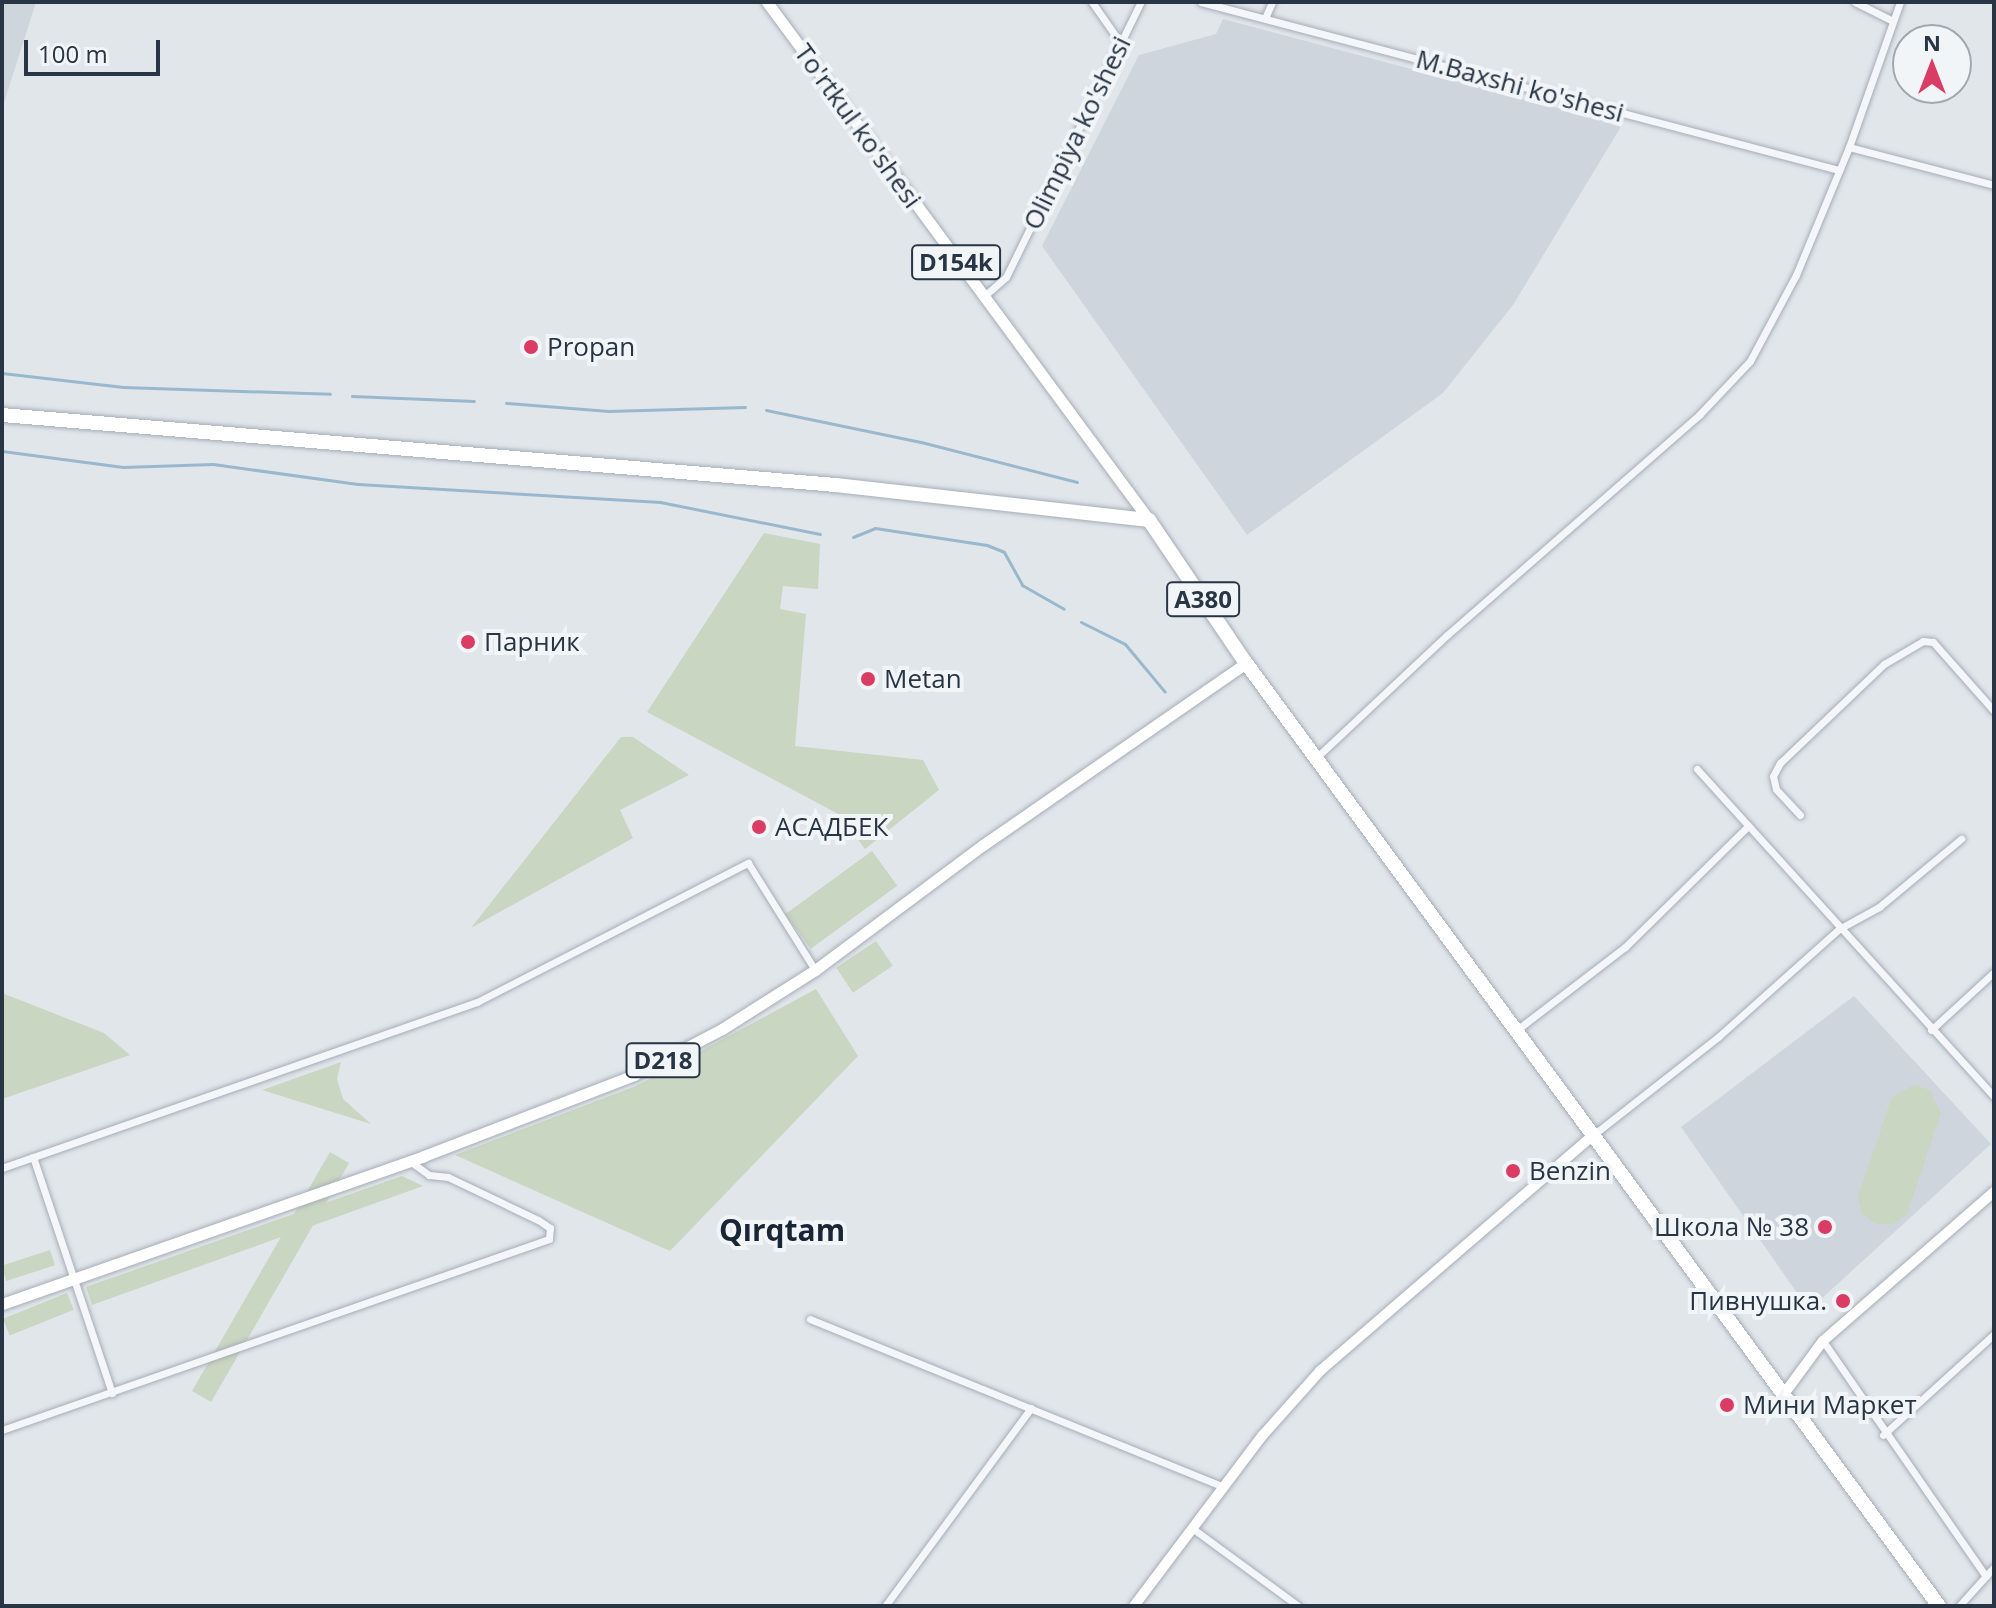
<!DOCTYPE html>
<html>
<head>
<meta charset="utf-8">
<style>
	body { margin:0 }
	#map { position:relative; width:1996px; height:1608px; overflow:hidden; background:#e1e6eb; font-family:"Open Sans",sans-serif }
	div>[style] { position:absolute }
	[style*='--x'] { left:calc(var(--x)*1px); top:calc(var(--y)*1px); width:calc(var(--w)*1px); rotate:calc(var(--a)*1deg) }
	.built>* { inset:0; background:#cfd5dd }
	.green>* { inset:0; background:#c9d6c1; transform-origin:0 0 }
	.stream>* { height:3px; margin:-1.5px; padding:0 1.5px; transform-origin:1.5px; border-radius:1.5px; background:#99b8ce }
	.roads { filter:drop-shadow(0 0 2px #a6adb6) drop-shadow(0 0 2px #a6adb6) }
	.street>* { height:7px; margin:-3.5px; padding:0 3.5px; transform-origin:3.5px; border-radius:3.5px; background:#f4f6f9 }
	.secondary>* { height:10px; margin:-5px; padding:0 5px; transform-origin:5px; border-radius:5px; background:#fff }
	.primary>* { height:11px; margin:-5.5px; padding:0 5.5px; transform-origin:5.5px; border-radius:5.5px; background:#fff }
	.highway>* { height:14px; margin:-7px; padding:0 7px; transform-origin:7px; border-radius:7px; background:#fff }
	.dots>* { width:22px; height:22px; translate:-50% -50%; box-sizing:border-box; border:4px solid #f1f5f8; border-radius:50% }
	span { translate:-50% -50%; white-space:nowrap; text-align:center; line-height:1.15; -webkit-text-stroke:8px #f1f5f8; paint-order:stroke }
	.shield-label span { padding:2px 6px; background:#f1f5f8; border:2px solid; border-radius:6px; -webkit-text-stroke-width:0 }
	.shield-label { font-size:24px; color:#283544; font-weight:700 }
	.street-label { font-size:26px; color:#283544 }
	.poi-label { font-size:26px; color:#283544 }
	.left { translate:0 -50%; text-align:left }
	.right { translate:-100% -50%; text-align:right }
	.quarter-label { font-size:30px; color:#1a2635; font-weight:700 }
	.frame { position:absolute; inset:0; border:4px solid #283544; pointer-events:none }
	.north { position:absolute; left:1892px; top:24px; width:80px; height:80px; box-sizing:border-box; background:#f1f5f8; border:2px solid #a1a8b0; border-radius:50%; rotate:0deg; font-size:22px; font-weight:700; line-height:32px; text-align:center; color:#283544 }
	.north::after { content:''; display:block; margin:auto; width:28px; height:36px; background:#da3c64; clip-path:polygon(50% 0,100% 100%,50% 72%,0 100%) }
	.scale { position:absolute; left:24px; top:40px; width:136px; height:36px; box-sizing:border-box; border:4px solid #283544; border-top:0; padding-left:10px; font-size:24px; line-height:28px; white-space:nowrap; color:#283544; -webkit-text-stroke:6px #f1f5f8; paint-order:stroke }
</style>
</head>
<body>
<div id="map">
	<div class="built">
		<i style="clip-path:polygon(2px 2px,36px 2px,2px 109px)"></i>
		<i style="clip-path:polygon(1223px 19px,1622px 125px,1513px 305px,1443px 393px,1247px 535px,1042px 246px,1139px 55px,1216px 34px)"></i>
		<i style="clip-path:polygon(1854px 996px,1991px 1144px,1809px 1310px,1681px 1127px)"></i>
	</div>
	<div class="green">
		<i style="clip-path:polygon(764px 533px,820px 544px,818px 589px,783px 586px,780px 609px,806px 614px,795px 746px,923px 760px,939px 790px,865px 849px,840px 815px,647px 712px)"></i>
		<i style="clip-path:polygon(621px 737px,633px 737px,689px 775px,620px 810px,633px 838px,471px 928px)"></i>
		<i style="left:872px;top:851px;width:43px;height:107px;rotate:54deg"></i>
		<i style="left:876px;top:941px;width:30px;height:48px;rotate:56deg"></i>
		<i style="clip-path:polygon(816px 989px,858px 1056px,670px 1251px,455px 1155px,636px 1086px)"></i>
		<i style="clip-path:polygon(2px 993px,104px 1033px,130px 1055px,2px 1099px)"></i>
		<i style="clip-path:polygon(341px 1062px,337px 1079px,343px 1099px,371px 1124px,262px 1090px)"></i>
		<i style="clip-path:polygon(1914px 1085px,1930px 1090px,1941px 1113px,1907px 1214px,1893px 1224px,1876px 1224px,1862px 1214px,1858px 1197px,1892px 1097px)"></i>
		<i style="left:330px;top:1152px;width:22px;height:276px;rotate:30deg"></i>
		<i style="clip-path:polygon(402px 1176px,423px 1186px,92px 1305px,86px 1287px)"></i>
		<i style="left:50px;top:1250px;width:16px;height:51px;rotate:72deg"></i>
		<i style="left:67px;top:1293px;width:18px;height:69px;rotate:68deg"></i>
	</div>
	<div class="stream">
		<i style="--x:2;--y:373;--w:122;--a:6.6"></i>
		<i style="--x:123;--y:387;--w:207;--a:1.9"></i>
		<i style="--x:352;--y:396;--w:122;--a:2.3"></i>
		<i style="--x:506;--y:403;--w:103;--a:4.4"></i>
		<i style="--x:609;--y:411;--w:136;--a:-1.7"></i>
		<i style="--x:766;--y:410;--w:158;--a:11.7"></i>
		<i style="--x:921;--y:442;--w:161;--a:14.4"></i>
		<i style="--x:2;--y:451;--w:122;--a:7.5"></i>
		<i style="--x:123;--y:467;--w:90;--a:-1.9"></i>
		<i style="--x:213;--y:464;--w:146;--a:7.9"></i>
		<i style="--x:358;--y:484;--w:303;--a:3.4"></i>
		<i style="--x:660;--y:502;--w:163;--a:11.3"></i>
		<i style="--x:853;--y:537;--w:24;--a:-22"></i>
		<i style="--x:875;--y:528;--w:113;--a:8.6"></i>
		<i style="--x:987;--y:545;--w:18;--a:22"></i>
		<i style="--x:1004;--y:552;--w:38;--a:61"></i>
		<i style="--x:1022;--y:585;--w:48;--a:29.7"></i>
		<i style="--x:1081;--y:622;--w:49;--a:26.6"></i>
		<i style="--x:1125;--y:644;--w:62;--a:50.2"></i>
	</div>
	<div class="roads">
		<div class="street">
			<i style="--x:1092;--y:2;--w:52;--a:55.1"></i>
			<i style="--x:1201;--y:2;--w:660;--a:14.75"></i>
			<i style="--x:1855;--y:2;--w:42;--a:26.6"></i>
			<i style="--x:1265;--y:18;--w:17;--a:-66"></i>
			<i style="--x:1849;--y:147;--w:150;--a:14.7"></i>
			<i style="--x:983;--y:297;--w:30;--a:-41"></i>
			<i style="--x:1006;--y:277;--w:306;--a:-63.9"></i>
			<i style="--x:1317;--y:757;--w:178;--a:-43.2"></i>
			<i style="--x:1447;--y:635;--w:335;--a:-41.1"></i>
			<i style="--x:1699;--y:415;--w:74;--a:-46.6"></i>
			<i style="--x:1750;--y:361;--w:98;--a:-61.9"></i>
			<i style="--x:1796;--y:275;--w:139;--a:-67.5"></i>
			<i style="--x:1849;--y:147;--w:154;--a:-70.6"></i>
			<i style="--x:1697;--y:769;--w:442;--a:47.8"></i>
			<i style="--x:1800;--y:815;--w:35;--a:-133"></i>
			<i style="--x:1776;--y:789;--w:13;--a:-103"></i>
			<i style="--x:1773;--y:776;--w:15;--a:-62"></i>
			<i style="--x:1780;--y:763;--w:144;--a:-43.6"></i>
			<i style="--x:1884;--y:664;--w:45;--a:-30.5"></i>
			<i style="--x:1923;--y:641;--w:10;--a:6"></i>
			<i style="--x:1933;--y:642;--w:92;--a:48.5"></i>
			<i style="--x:1518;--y:1029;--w:135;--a:-37.5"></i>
			<i style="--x:1625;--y:947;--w:173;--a:-44.5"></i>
			<i style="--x:1931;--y:1030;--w:86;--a:-42.6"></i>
			<i style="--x:1593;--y:1135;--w:159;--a:-38.1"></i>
			<i style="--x:1718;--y:1037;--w:162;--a:-41.8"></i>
			<i style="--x:1839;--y:929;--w:46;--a:-28.8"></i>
			<i style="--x:1879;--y:907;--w:107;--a:-39.7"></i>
			<i style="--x:33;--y:1157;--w:249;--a:71.5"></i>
			<i style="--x:2;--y:1168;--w:503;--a:-19.26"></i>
			<i style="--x:477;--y:1002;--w:305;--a:-27.2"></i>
			<i style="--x:748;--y:863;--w:126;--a:57.9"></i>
			<i style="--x:810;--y:1319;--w:446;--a:22.1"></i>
			<i style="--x:1823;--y:1341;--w:286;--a:55.3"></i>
			<i style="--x:2;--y:1430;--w:579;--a:-19.25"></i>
			<i style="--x:549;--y:1239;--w:11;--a:-85"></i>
			<i style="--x:550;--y:1228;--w:14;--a:-146"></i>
			<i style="--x:538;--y:1220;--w:100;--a:-154.5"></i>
			<i style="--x:448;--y:1177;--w:19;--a:-174"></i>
			<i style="--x:429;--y:1175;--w:24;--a:-144"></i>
			<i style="--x:1883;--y:1435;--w:150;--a:-42.3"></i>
			<i style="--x:1192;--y:1528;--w:132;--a:36.3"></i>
			<i style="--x:885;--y:1606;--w:246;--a:-53.6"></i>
			<i style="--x:1959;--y:1606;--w:52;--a:-48.1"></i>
		</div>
		<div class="secondary">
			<i style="--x:1784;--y:1394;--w:66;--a:-53.7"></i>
			<i style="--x:1823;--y:1341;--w:227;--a:-41.1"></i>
			<i style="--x:1134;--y:1606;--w:214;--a:-53"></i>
			<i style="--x:1263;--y:1435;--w:86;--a:-48.3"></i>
			<i style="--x:1320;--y:1371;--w:358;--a:-40.8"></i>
		</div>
		<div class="primary">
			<i style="--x:767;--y:2;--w:644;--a:53.59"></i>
			<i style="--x:2;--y:1304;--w:447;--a:-19.3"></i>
			<i style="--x:424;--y:1156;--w:225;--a:-21.1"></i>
			<i style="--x:634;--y:1075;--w:99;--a:-27.6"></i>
			<i style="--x:722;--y:1029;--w:110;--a:-32.4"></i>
			<i style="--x:815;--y:970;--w:209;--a:-36.7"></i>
			<i style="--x:983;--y:845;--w:320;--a:-34.7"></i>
		</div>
		<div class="highway">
			<i style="--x:2;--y:415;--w:837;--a:4.8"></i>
			<i style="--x:836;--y:485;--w:315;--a:6.4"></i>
			<i style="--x:1149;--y:520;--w:173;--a:55.9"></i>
			<i style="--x:1246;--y:663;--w:1170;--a:53.69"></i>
		</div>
	</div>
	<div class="dots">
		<i style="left:531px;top:347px;background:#da3c64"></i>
		<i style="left:468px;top:642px;background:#da3c64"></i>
		<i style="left:868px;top:679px;background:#da3c64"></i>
		<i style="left:759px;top:827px;background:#da3c64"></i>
		<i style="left:1513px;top:1171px;background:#da3c64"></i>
		<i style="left:1825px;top:1227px;background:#da3c64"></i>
		<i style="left:1843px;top:1301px;background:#da3c64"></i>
		<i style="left:1727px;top:1405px;background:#da3c64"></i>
	</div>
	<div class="shield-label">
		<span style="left:956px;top:262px">D154k</span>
		<span style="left:1203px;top:599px">A380</span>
		<span style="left:663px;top:1060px">D218</span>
	</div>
	<div class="street-label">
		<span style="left:1520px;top:86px;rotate:15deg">M.Baxshi ko'shesi</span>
		<span style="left:858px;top:126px;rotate:54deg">To'rtkul ko'shesi</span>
		<span style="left:1077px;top:133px;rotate:-64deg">Olimpiya ko'shesi</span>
	</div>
	<div class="poi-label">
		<span class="left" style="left:547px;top:347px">Propan</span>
		<span class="left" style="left:484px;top:642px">Парник</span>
		<span class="left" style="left:884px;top:679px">Metan</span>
		<span class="left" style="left:775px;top:827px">АСАДБЕК</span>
		<span class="left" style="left:1529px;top:1171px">Benzin</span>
		<span class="right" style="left:1809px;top:1227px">Школа № 38</span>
		<span class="right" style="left:1827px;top:1301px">Пивнушка.</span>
		<span class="left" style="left:1743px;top:1405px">Мини Маркет</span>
	</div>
	<div class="quarter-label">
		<span style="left:782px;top:1230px">Qırqtam</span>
	</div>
	<div class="frame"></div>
	<div class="north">N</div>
	<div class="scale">100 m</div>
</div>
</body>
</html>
